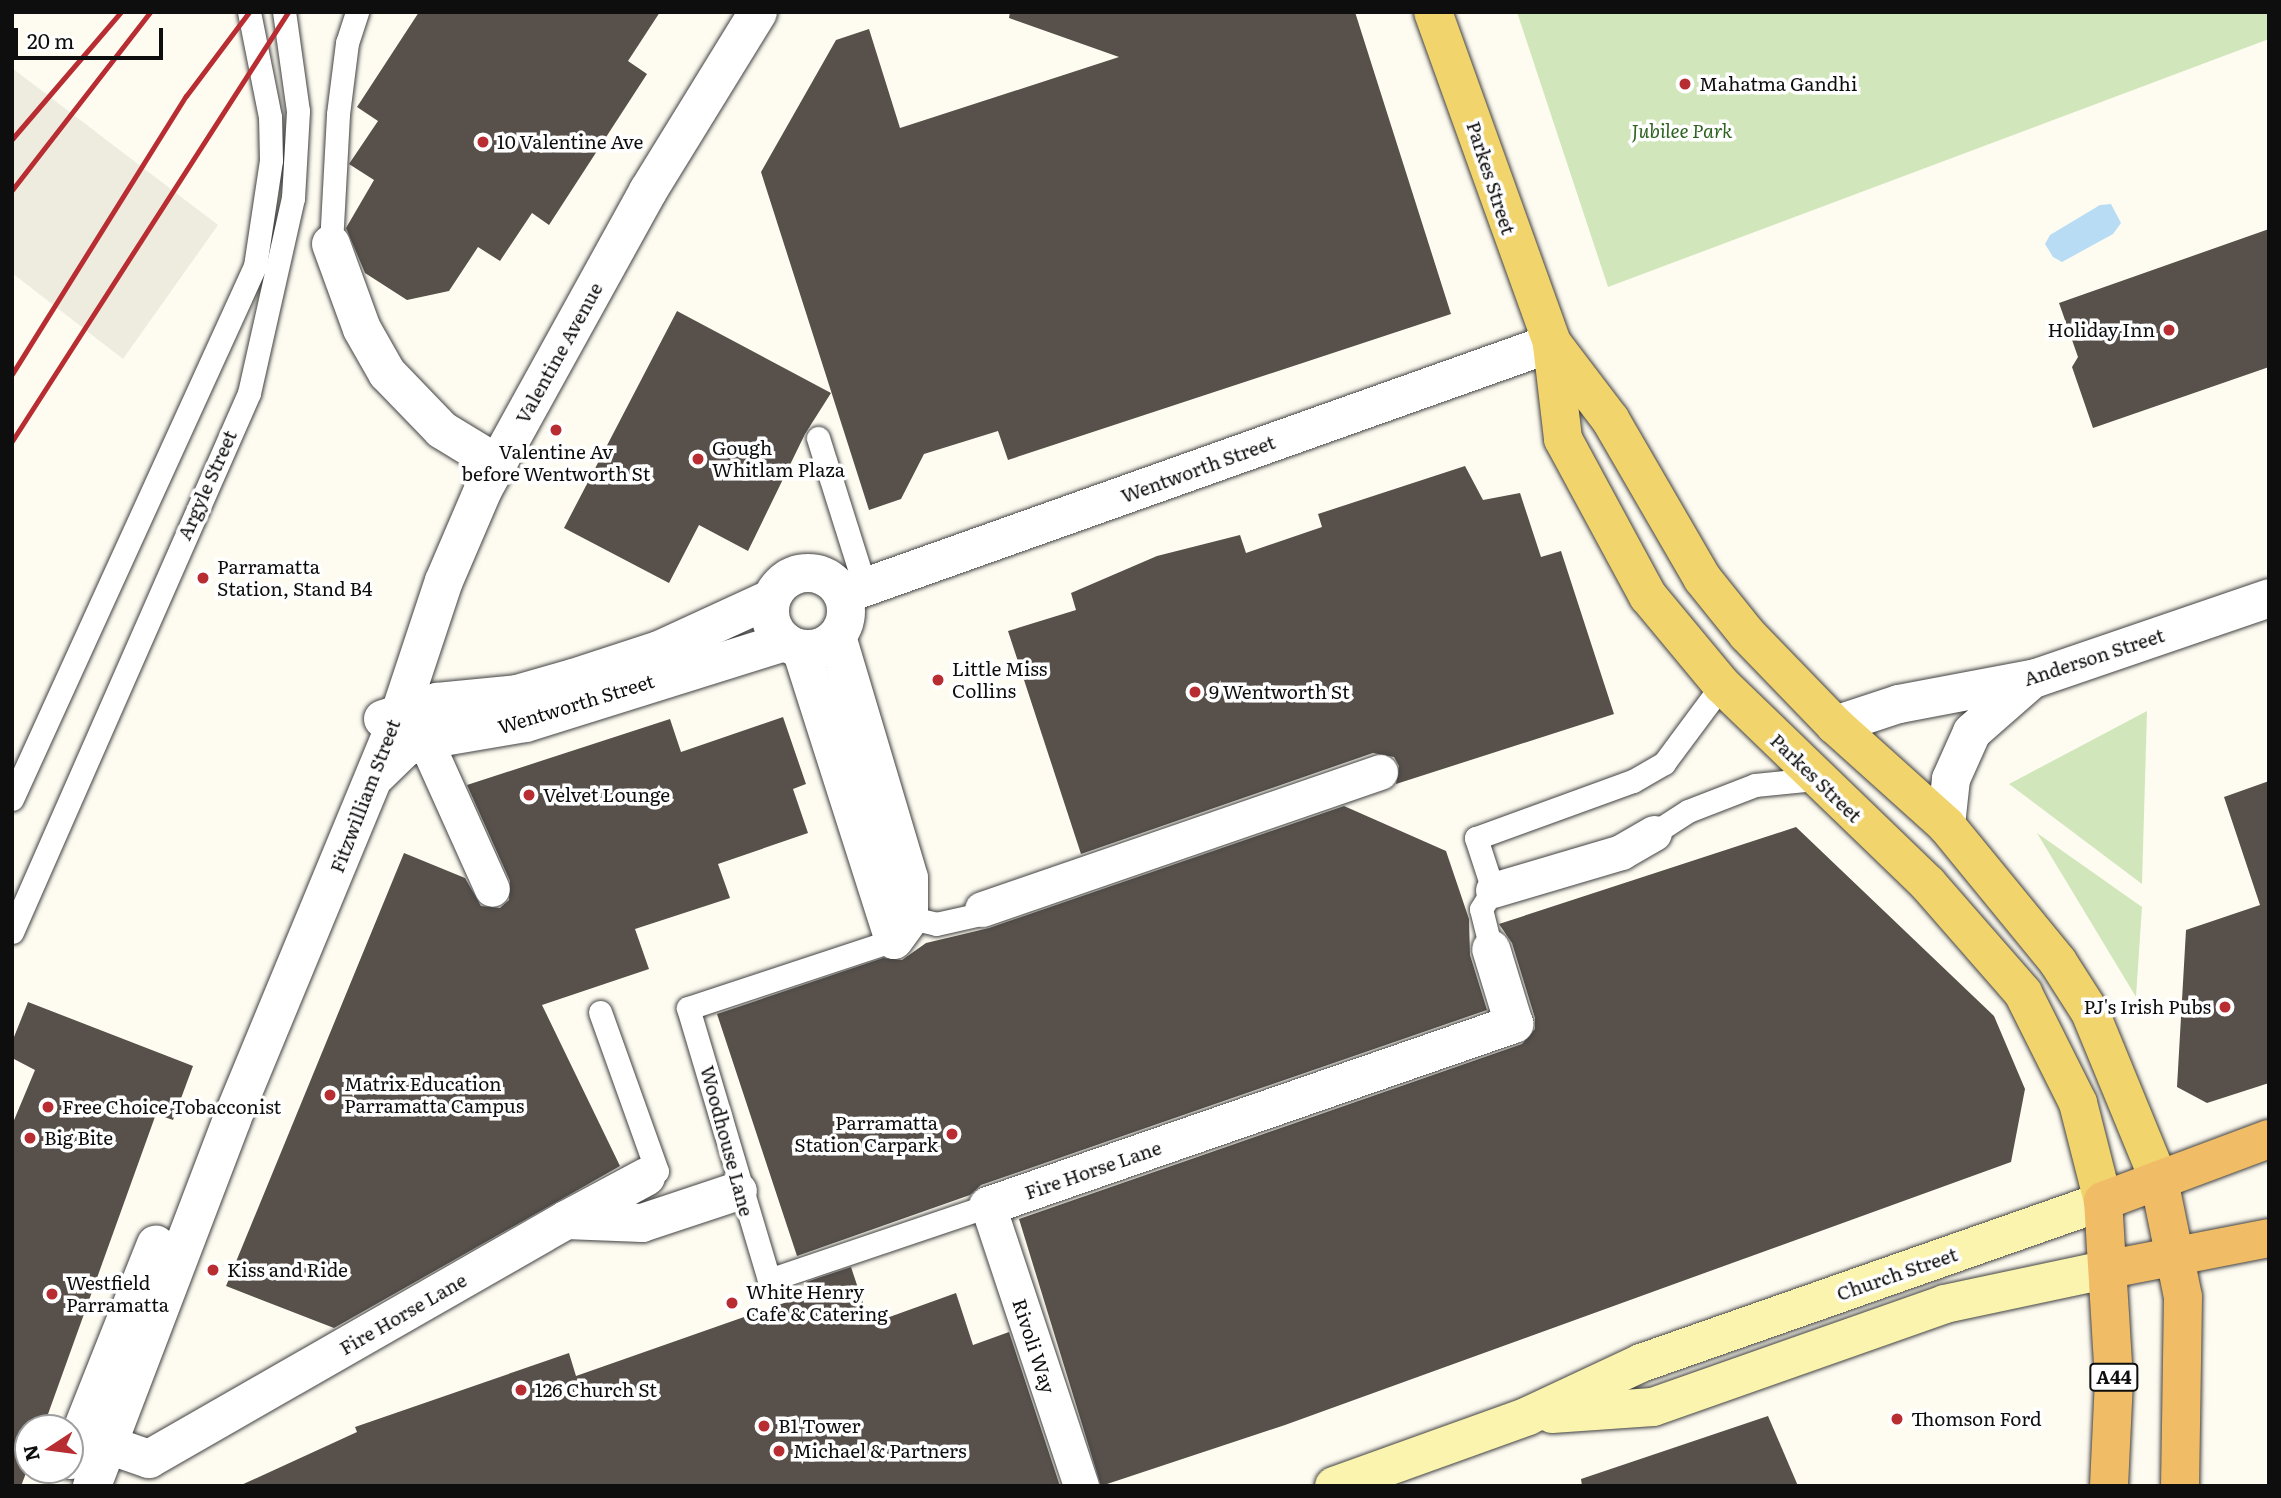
<!DOCTYPE html>
<html>
<head>
<meta charset="utf-8">
<style>
	body { margin:0 }
	#map { position:relative; width:2281px; height:1498px; overflow:hidden; background:#fefcf1; font-family:Literata,serif }
	div>[style] { position:absolute }
	[style*='--x'] { left:calc(var(--x)*1px); top:calc(var(--y)*1px); width:calc(var(--w)*1px); rotate:calc(var(--a)*1deg) }
	.green>* { inset:0; background:#d1e7bb }
	.plaza>* { inset:0; background:#eeebdf }
	.water>* { inset:0; background:#b7dcf3 }
	.building>* { inset:0; background:#57504b }
	.roads { filter:drop-shadow(0 0 2px #414141) drop-shadow(0 0 2px #414141) }
	.service>* { height:23px; margin:-11.5px; padding:0 11.5px; transform-origin:11.5px; border-radius:11.5px; background:#fff }
	.pedestrian>* { height:35px; margin:-17.5px; padding:0 17.5px; transform-origin:17.5px; border-radius:17.5px; background:#fff }
	.minor>* { height:38px; margin:-19px; padding:0 19px; transform-origin:19px; border-radius:19px; background:#fff }
	.tertiary>* { height:38px; margin:-19px; padding:0 19px; transform-origin:19px; border-radius:19px; background:#fff }
	.tertiary>.ring { margin:-19px; padding:0; box-sizing:content-box; background:none; border:38px solid #fff; border-radius:50% }
	.secondary>* { height:38px; margin:-19px; padding:0 19px; transform-origin:19px; border-radius:19px; background:#fbf4af }
	.primary>* { height:38px; margin:-19px; padding:0 19px; transform-origin:19px; border-radius:19px; background:#f2d46d }
	.trunk>* { height:38px; margin:-19px; padding:0 19px; transform-origin:19px; border-radius:19px; background:#f0bc66 }
	.rail>* { height:5px; margin:-2.5px; padding:0 2.5px; transform-origin:2.5px; border-radius:2.5px; background:#b82d31 }
	.dots>* { width:19px; height:19px; translate:-50% -50%; box-sizing:border-box; border:4px solid #fff; border-radius:50% }
	span { translate:-50% -50%; white-space:nowrap; text-align:center; line-height:1.15; -webkit-text-stroke:7px #fff; paint-order:stroke }
	.shield-label span { padding:2px 5px; background:#fff; border:2px solid; border-radius:5px; -webkit-text-stroke-width:0 }
	.shield-label { font-size:18px; color:#0e0e0e; font-weight:700 }
	.poi-label { font-size:19px; color:#0e0e0e }
	.left { translate:0 -50%; text-align:left }
	.right { translate:-100% -50%; text-align:right }
	.park-label { font-size:19px; color:#2e6321; font-style:italic }
	.street-label { font-size:19px; color:#0e0e0e }
	.frame { position:absolute; inset:0; border:14px solid #0e0e0e; pointer-events:none }
	.north { position:absolute; left:14px; top:1414px; width:70px; height:70px; box-sizing:border-box; background:#fff; border:2px solid #9f9f9f; border-radius:50%; rotate:257deg; font-size:19px; font-weight:700; line-height:28px; text-align:center; color:#0e0e0e }
	.north::after { content:''; display:block; margin:auto; width:24px; height:32px; background:#b82d31; clip-path:polygon(50% 0,100% 100%,50% 72%,0 100%) }
	.scale { position:absolute; left:14px; top:28px; width:149px; height:32px; box-sizing:border-box; border:4px solid #0e0e0e; border-top:0; padding-left:9px; font-size:21px; line-height:24px; white-space:nowrap; color:#0e0e0e; -webkit-text-stroke:5px #fff; paint-order:stroke }
</style>
</head>
<body>
<div id="map">
	<div class="green">
		<i style="clip-path:polygon(1517px 12px,2269px 12px,2269px 39px,1608px 287px)"></i>
		<i style="clip-path:polygon(2147px 711px,2142px 884px,2009px 784px)"></i>
		<i style="clip-path:polygon(2037px 833px,2142px 907px,2136px 997px)"></i>
	</div>
	<div class="plaza">
		<i style="clip-path:polygon(12px 68px,218px 225px,123px 359px,12px 273px)"></i>
	</div>
	<div class="water">
		<i style="clip-path:polygon(2111px 204px,2121px 223px,2113px 234px,2062px 262px,2053px 257px,2045px 244px,2050px 235px,2100px 205px)"></i>
	</div>
	<div class="building">
		<i style="clip-path:polygon(419px 12px,660px 12px,628px 61px,647px 74px,549px 225px,532px 213px,500px 261px,478px 247px,449px 291px,407px 300px,365px 273px,346px 228px,374px 180px,349px 164px,378px 121px,357px 107px)"></i>
		<i style="clip-path:polygon(1010px 12px,1355px 12px,1451px 314px,1008px 460px,998px 431px,924px 454px,901px 499px,869px 510px,761px 172px,836px 40px,869px 29px,900px 128px,1119px 57px,1009px 18px)"></i>
		<i style="clip-path:polygon(2269px 229px,2269px 367px,2093px 428px,2072px 367px,2078px 357px,2059px 303px)"></i>
		<i style="clip-path:polygon(677px 311px,831px 393px,805px 434px,748px 551px,699px 525px,669px 583px,564px 528px)"></i>
		<i style="clip-path:polygon(1465px 466px,1483px 500px,1520px 493px,1541px 557px,1561px 551px,1614px 714px,1396px 784px,1399px 766px,1394px 757px,1373px 753px,1081px 854px,1008px 631px,1076px 610px,1071px 593px,1157px 556px,1240px 535px,1246px 553px,1322px 527px,1318px 514px)"></i>
		<i style="clip-path:polygon(783px 717px,806px 784px,793px 789px,808px 833px,718px 864px,730px 898px,635px 929px,649px 969px,542px 1005px,620px 1166px,334px 1328px,226px 1286px,404px 853px,465px 878px,481px 906px,500px 908px,509px 900px,510px 881px,467px 785px,670px 719px,681px 752px)"></i>
		<i style="clip-path:polygon(2269px 781px,2269px 1083px,2207px 1103px,2177px 1087px,2186px 930px,2260px 905px,2224px 797px)"></i>
		<i style="clip-path:polygon(1344px 806px,1446px 851px,1469px 919px,1470px 955px,1487px 1010px,981px 1185px,970px 1195px,797px 1256px,717px 1014px,883px 958px,902px 960px,926px 943px,989px 928px)"></i>
		<i style="clip-path:polygon(1796px 827px,1994px 1016px,2025px 1089px,2011px 1162px,1285px 1425px,1101px 1486px,1019px 1219px,1522px 1044px,1535px 1029px,1535px 1018px,1512px 943px,1499px 924px)"></i>
		<i style="clip-path:polygon(28px 1002px,193px 1066px,173px 1120px,156px 1114px,43px 1428px,28px 1428px,28px 1468px,21px 1486px,12px 1486px,12px 1125px,35px 1070px,12px 1058px,12px 1042px)"></i>
		<i style="clip-path:polygon(851px 1267px,870px 1324px,956px 1293px,973px 1345px,1009px 1332px,1060px 1486px,239px 1486px,357px 1432px,355px 1427px,569px 1353px,576px 1376px,810px 1294px,806px 1282px)"></i>
		<i style="clip-path:polygon(1768px 1416px,1798px 1486px,1582px 1486px,1581px 1479px)"></i>
	</div>
	<div class="roads">
		<div class="service">
			<i style="--x:331;--y:244;--w:130;--a:-86.9"></i>
			<i style="--x:338;--y:114;--w:72;--a:-82.8"></i>
			<i style="--x:347;--y:43;--w:33;--a:-72"></i>
			<i style="--x:818;--y:438;--w:156;--a:72.5"></i>
			<i style="--x:12;--y:799;--w:586;--a:-65.49"></i>
			<i style="--x:255;--y:266;--w:107;--a:-81.4"></i>
			<i style="--x:271;--y:160;--w:43;--a:-91.3"></i>
			<i style="--x:270;--y:117;--w:107;--a:-101.3"></i>
			<i style="--x:1654;--y:833;--w:40;--a:-32.9"></i>
			<i style="--x:1688;--y:811;--w:72;--a:-21.2"></i>
			<i style="--x:1755;--y:785;--w:60;--a:-5.7"></i>
			<i style="--x:898;--y:915;--w:39;--a:13"></i>
			<i style="--x:936;--y:924;--w:59;--a:-12.6"></i>
			<i style="--x:12;--y:932;--w:589;--a:-66.26"></i>
			<i style="--x:249;--y:393;--w:200;--a:-77.3"></i>
			<i style="--x:293;--y:198;--w:87;--a:-86.7"></i>
			<i style="--x:298;--y:111;--w:100;--a:-98"></i>
			<i style="--x:894;--y:940;--w:217;--a:161.7"></i>
			<i style="--x:688;--y:1008;--w:284;--a:73.4"></i>
			<i style="--x:769;--y:1280;--w:231;--a:-18.7"></i>
			<i style="--x:1491;--y:949;--w:41;--a:-104"></i>
			<i style="--x:1481;--y:909;--w:22;--a:-58"></i>
			<i style="--x:1493;--y:890;--w:55;--a:-108.1"></i>
			<i style="--x:1476;--y:838;--w:167;--a:-20"></i>
			<i style="--x:1633;--y:781;--w:36;--a:-30"></i>
			<i style="--x:1664;--y:763;--w:97;--a:-53.4"></i>
			<i style="--x:600;--y:1012;--w:169;--a:70.3"></i>
			<i style="--x:657;--y:1171;--w:13;--a:151"></i>
		</div>
		<div class="pedestrian">
			<i style="--x:425;--y:740;--w:163;--a:65.8"></i>
			<i style="--x:1493;--y:890;--w:134;--a:-16.5"></i>
			<i style="--x:1621;--y:852;--w:38;--a:-30"></i>
			<i style="--x:982;--y:909;--w:421;--a:-19"></i>
			<i style="--x:988;--y:1206;--w:295;--a:71.6"></i>
		</div>
		<div class="minor">
			<i style="--x:331;--y:244;--w:90;--a:70"></i>
			<i style="--x:362;--y:329;--w:51;--a:60.4"></i>
			<i style="--x:387;--y:373;--w:79;--a:46"></i>
			<i style="--x:442;--y:430;--w:66;--a:31.3"></i>
			<i style="--x:801;--y:649;--w:305;--a:72.3"></i>
			<i style="--x:894;--y:940;--w:26;--a:-54"></i>
			<i style="--x:909;--y:919;--w:41;--a:-90"></i>
			<i style="--x:909;--y:878;--w:252;--a:-106.6"></i>
			<i style="--x:1835;--y:725;--w:67;--a:-18.2"></i>
			<i style="--x:1899;--y:704;--w:139;--a:-10.7"></i>
			<i style="--x:2036;--y:678;--w:246;--a:-18.9"></i>
			<i style="--x:1946;--y:825;--w:46;--a:-83.8"></i>
			<i style="--x:1951;--y:779;--w:51;--a:-65.9"></i>
			<i style="--x:1972;--y:732;--w:74;--a:-41.2"></i>
			<i style="--x:988;--y:1206;--w:557;--a:-19.09"></i>
			<i style="--x:1514;--y:1024;--w:78;--a:-107"></i>
			<i style="--x:566;--y:1220;--w:91;--a:-28.3"></i>
			<i style="--x:80;--y:1435;--w:73;--a:19.2"></i>
			<i style="--x:149;--y:1459;--w:481;--a:-29.8"></i>
			<i style="--x:566;--y:1220;--w:76;--a:2.3"></i>
			<i style="--x:642;--y:1223;--w:101;--a:-18.4"></i>
		</div>
		<div class="tertiary">
			<i class="ring" style="left:770px;top:573px;width:38px;height:38px"></i>
			<i style="--x:843;--y:595;--w:752;--a:-19.57"></i>
			<i style="--x:383;--y:719;--w:57;--a:-17.5"></i>
			<i style="--x:437;--y:702;--w:80;--a:-5.7"></i>
			<i style="--x:517;--y:694;--w:58;--a:-15.9"></i>
			<i style="--x:573;--y:678;--w:90;--a:-18"></i>
			<i style="--x:659;--y:650;--w:124;--a:-24.7"></i>
			<i style="--x:377;--y:775;--w:39;--a:-44"></i>
			<i style="--x:405;--y:748;--w:22;--a:-22"></i>
			<i style="--x:425;--y:740;--w:102;--a:-9.6"></i>
			<i style="--x:526;--y:723;--w:271;--a:-17.4"></i>
			<i style="--x:70;--y:1460;--w:232;--a:-68.3"></i>
			<i style="--x:92;--y:1486;--w:393;--a:-69.1"></i>
			<i style="--x:232;--y:1119;--w:439;--a:-67.5"></i>
			<i style="--x:400;--y:713;--w:139;--a:-71.6"></i>
			<i style="--x:444;--y:581;--w:99;--a:-66.8"></i>
			<i style="--x:483;--y:490;--w:342;--a:-61.1"></i>
			<i style="--x:648;--y:191;--w:210;--a:-58.4"></i>
		</div>
		<div class="secondary">
			<i style="--x:1552;--y:1414;--w:101;--a:-4"></i>
			<i style="--x:1653;--y:1407;--w:310;--a:-19.4"></i>
			<i style="--x:1945;--y:1304;--w:169;--a:-12"></i>
			<i style="--x:1334;--y:1486;--w:206;--a:-19.8"></i>
			<i style="--x:1528;--y:1416;--w:125;--a:-25.1"></i>
			<i style="--x:1641;--y:1363;--w:490;--a:-19.3"></i>
		</div>
		<div class="primary">
			<i style="--x:1433;--y:12;--w:352;--a:70.2"></i>
			<i style="--x:1552;--y:343;--w:96;--a:52.7"></i>
			<i style="--x:1610;--y:419;--w:184;--a:59.9"></i>
			<i style="--x:1702;--y:578;--w:72;--a:51.2"></i>
			<i style="--x:1747;--y:634;--w:127;--a:46"></i>
			<i style="--x:1835;--y:725;--w:149;--a:42"></i>
			<i style="--x:1946;--y:825;--w:177;--a:50.7"></i>
			<i style="--x:2058;--y:962;--w:59;--a:57.4"></i>
			<i style="--x:2090;--y:1012;--w:182;--a:67.7"></i>
			<i style="--x:1552;--y:345;--w:95;--a:83.3"></i>
			<i style="--x:1563;--y:439;--w:179;--a:61.6"></i>
			<i style="--x:1648;--y:596;--w:116;--a:50.3"></i>
			<i style="--x:1722;--y:685;--w:286;--a:44"></i>
			<i style="--x:1928;--y:884;--w:145;--a:48.9"></i>
			<i style="--x:2023;--y:993;--w:123;--a:63.4"></i>
			<i style="--x:2078;--y:1103;--w:101;--a:75.7"></i>
		</div>
		<div class="trunk">
			<i style="--x:2159;--y:1180;--w:119;--a:78.4"></i>
			<i style="--x:2183;--y:1297;--w:189;--a:90.9"></i>
			<i style="--x:2110;--y:1269;--w:162;--a:-11"></i>
			<i style="--x:2109;--y:1486;--w:106;--a:-87.3"></i>
			<i style="--x:2114;--y:1380;--w:179;--a:-93.5"></i>
			<i style="--x:2103;--y:1201;--w:177;--a:-20.5"></i>
		</div>
	</div>
	<div class="rail">
		<i style="--x:12;--y:139;--w:167;--a:-49.4"></i>
		<i style="--x:12;--y:190;--w:225;--a:-52.2"></i>
		<i style="--x:12;--y:374;--w:328;--a:-58"></i>
		<i style="--x:186;--y:96;--w:105;--a:-53.1"></i>
		<i style="--x:12;--y:441;--w:510;--a:-57.24"></i>
	</div>
	<div class="dots">
		<i style="left:1685px;top:84px;background:#b82d31"></i>
		<i style="left:483px;top:142px;background:#b82d31"></i>
		<i style="left:2169px;top:330px;background:#b82d31"></i>
		<i style="left:556px;top:430px;background:#b82d31"></i>
		<i style="left:698px;top:459px;background:#b82d31"></i>
		<i style="left:203px;top:578px;background:#b82d31"></i>
		<i style="left:938px;top:680px;background:#b82d31"></i>
		<i style="left:1195px;top:692px;background:#b82d31"></i>
		<i style="left:529px;top:795px;background:#b82d31"></i>
		<i style="left:2225px;top:1007px;background:#b82d31"></i>
		<i style="left:330px;top:1095px;background:#b82d31"></i>
		<i style="left:48px;top:1107px;background:#b82d31"></i>
		<i style="left:952px;top:1134px;background:#b82d31"></i>
		<i style="left:30px;top:1138px;background:#b82d31"></i>
		<i style="left:213px;top:1270px;background:#b82d31"></i>
		<i style="left:52px;top:1294px;background:#b82d31"></i>
		<i style="left:732px;top:1303px;background:#b82d31"></i>
		<i style="left:521px;top:1390px;background:#b82d31"></i>
		<i style="left:1897px;top:1419px;background:#b82d31"></i>
		<i style="left:764px;top:1426px;background:#b82d31"></i>
		<i style="left:779px;top:1451px;background:#b82d31"></i>
	</div>
	<div class="shield-label">
		<span style="left:2114px;top:1377px">A44</span>
	</div>
	<div class="poi-label">
		<span class="left" style="left:1699px;top:84px">Mahatma Gandhi</span>
		<span class="left" style="left:497px;top:142px">10 Valentine Ave</span>
		<span class="right" style="left:2155px;top:330px">Holiday Inn</span>
		<span class="left" style="left:712px;top:459px">Gough<br>Whitlam Plaza</span>
		<span style="left:556px;top:463px">Valentine Av<br>before Wentworth St</span>
		<span class="left" style="left:217px;top:578px">Parramatta<br>Station, Stand B4</span>
		<span class="left" style="left:952px;top:680px">Little Miss<br>Collins</span>
		<span class="left" style="left:1209px;top:692px">9 Wentworth St</span>
		<span class="left" style="left:543px;top:795px">Velvet Lounge</span>
		<span class="right" style="left:2211px;top:1007px">PJ's Irish Pubs</span>
		<span class="left" style="left:344px;top:1095px">Matrix Education<br>Parramatta Campus</span>
		<span class="left" style="left:62px;top:1107px">Free Choice Tobacconist</span>
		<span class="right" style="left:938px;top:1134px">Parramatta<br>Station Carpark</span>
		<span class="left" style="left:44px;top:1138px">Big Bite</span>
		<span class="left" style="left:227px;top:1270px">Kiss and Ride</span>
		<span class="left" style="left:66px;top:1294px">Westfield<br>Parramatta</span>
		<span class="left" style="left:746px;top:1303px">White Henry<br>Cafe &amp; Catering</span>
		<span class="left" style="left:535px;top:1390px">126 Church St</span>
		<span class="left" style="left:1911px;top:1419px">Thomson Ford</span>
		<span class="left" style="left:778px;top:1426px">B1 Tower</span>
		<span class="left" style="left:793px;top:1451px">Michael &amp; Partners</span>
	</div>
	<div class="park-label">
		<span style="left:1682px;top:131px">Jubilee Park</span>
	</div>
	<div class="street-label">
		<span style="left:1491px;top:178px;rotate:72deg">Parkes Street</span>
		<span style="left:559px;top:353px;rotate:-61deg">Valentine Avenue</span>
		<span style="left:1198px;top:469px;rotate:-20deg">Wentworth Street</span>
		<span style="left:207px;top:485px;rotate:-66deg">Argyle Street</span>
		<span style="left:2094px;top:657px;rotate:-18deg">Anderson Street</span>
		<span style="left:576px;top:704px;rotate:-17deg">Wentworth Street</span>
		<span style="left:1816px;top:778px;rotate:44deg">Parkes Street</span>
		<span style="left:365px;top:796px;rotate:-69deg">Fitzwilliam Street</span>
		<span style="left:727px;top:1141px;rotate:75deg">Woodhouse Lane</span>
		<span style="left:1093px;top:1170px;rotate:-19deg">Fire Horse Lane</span>
		<span style="left:1897px;top:1274px;rotate:-19deg">Church Street</span>
		<span style="left:403px;top:1314px;rotate:-30deg">Fire Horse Lane</span>
		<span style="left:1034px;top:1346px;rotate:72deg">Rivoli Way</span>
	</div>
	<div class="frame"></div>
	<div class="north">N</div>
	<div class="scale">20 m</div>
</div>
</body>
</html>
